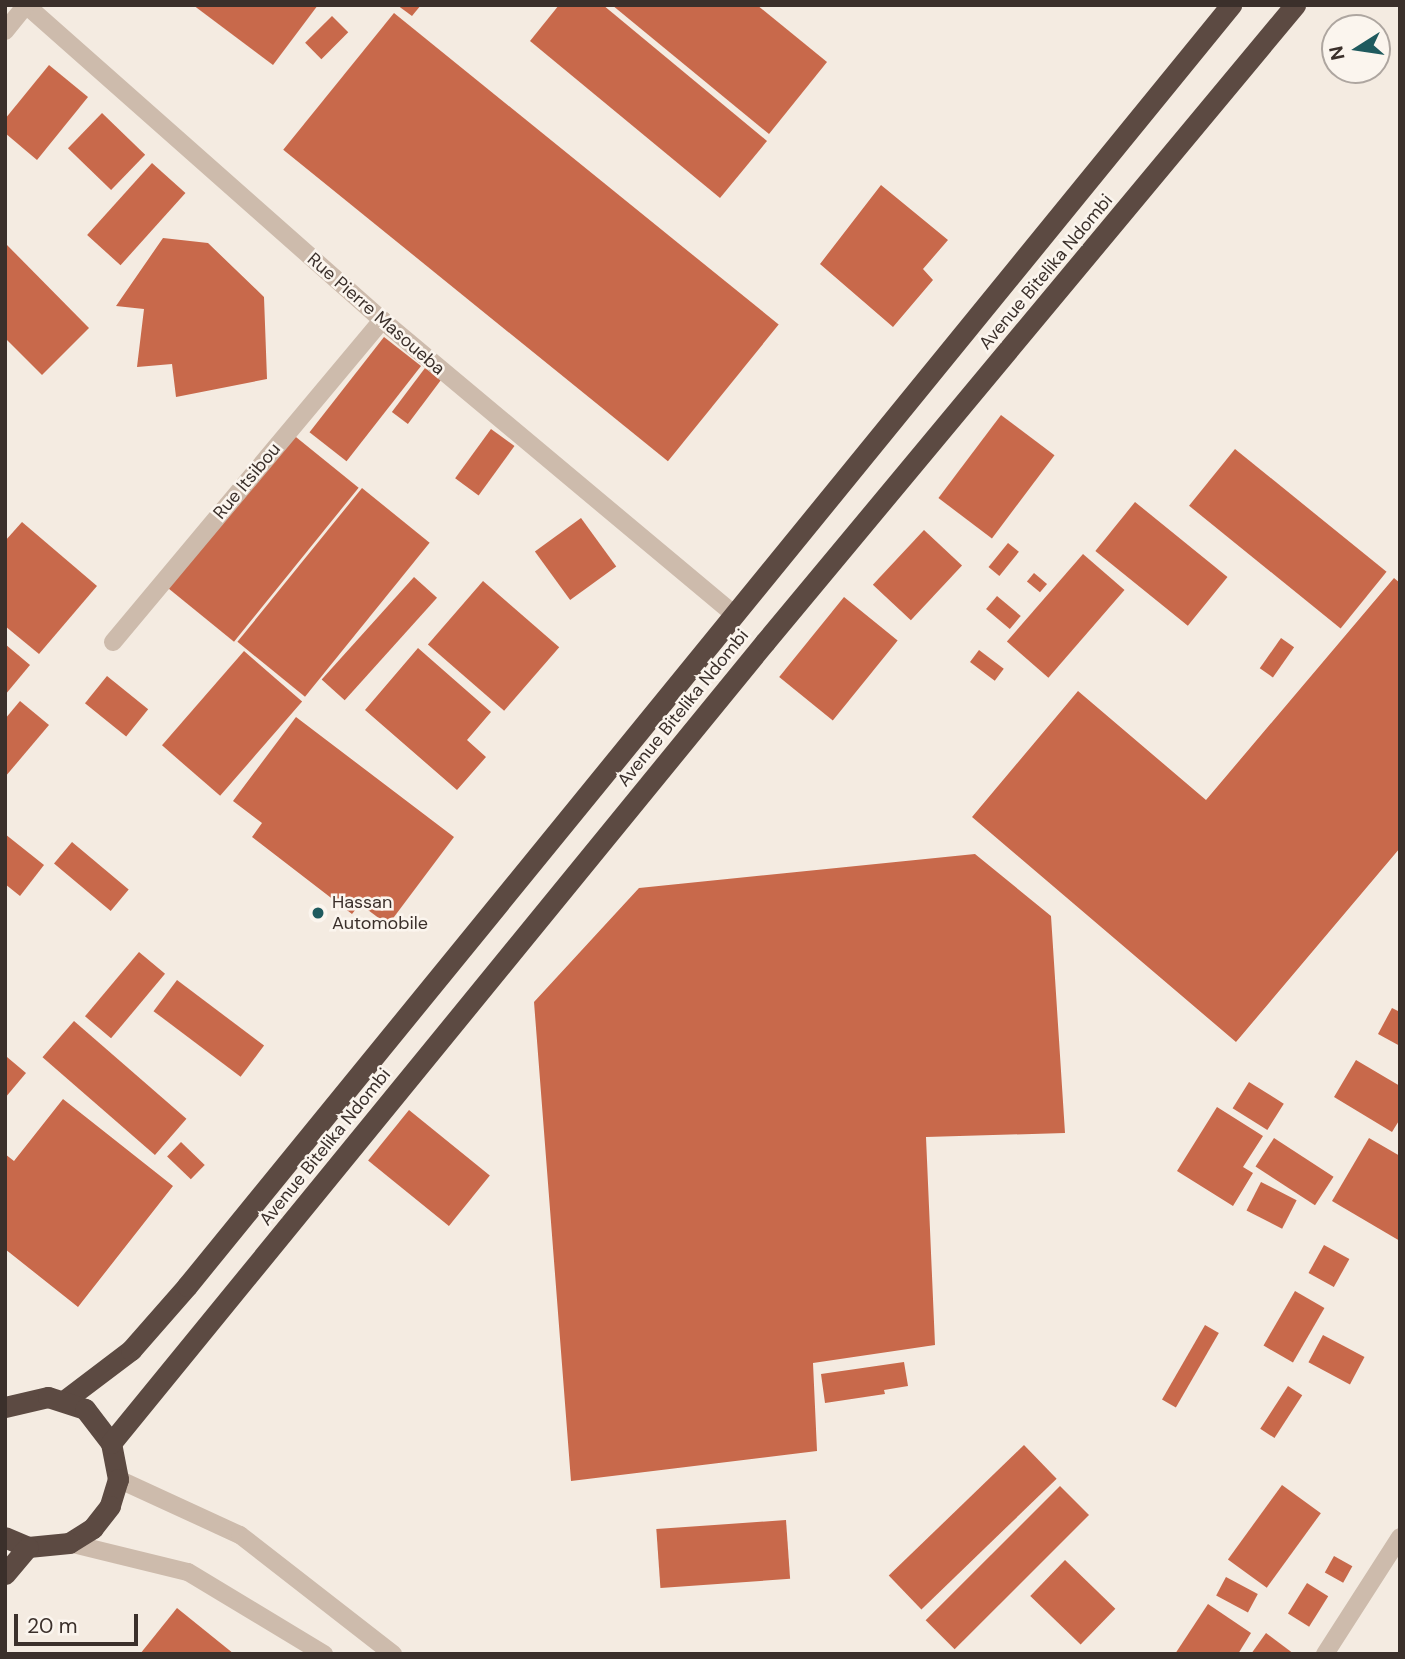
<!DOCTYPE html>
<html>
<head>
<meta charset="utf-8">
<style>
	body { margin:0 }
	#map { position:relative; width:1405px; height:1659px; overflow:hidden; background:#f4ebe1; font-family:"DM Sans",sans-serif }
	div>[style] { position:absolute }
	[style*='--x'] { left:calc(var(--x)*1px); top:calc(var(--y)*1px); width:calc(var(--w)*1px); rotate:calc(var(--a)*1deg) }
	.building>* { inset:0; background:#c8694b; transform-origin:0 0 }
	.minor>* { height:18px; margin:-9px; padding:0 9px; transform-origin:9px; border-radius:9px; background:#cdbbac }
	.highway>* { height:21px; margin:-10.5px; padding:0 10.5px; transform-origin:10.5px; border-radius:10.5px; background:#5c4a42 }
	.dots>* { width:19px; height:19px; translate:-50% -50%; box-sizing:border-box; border:4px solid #fbf5ee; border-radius:50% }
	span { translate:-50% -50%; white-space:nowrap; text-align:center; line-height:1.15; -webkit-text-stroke:5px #fbf5ee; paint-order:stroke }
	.street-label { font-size:18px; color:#3b302b }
	.poi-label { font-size:18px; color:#3b302b }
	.left { translate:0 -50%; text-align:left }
	.frame { position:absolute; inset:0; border:7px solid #3b302b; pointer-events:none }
	.north { position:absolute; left:1321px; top:14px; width:70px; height:70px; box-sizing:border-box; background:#fbf5ee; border:2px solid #aea6a0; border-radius:50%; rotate:258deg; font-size:19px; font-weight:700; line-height:28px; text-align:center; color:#3b302b }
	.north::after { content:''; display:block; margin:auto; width:24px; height:32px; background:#1f5a5e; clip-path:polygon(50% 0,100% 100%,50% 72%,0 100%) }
	.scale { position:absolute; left:14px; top:1614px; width:124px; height:32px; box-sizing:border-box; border:4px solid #3b302b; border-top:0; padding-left:9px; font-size:21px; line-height:24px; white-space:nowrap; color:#3b302b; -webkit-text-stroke:5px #fbf5ee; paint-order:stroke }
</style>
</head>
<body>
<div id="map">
	<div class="building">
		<i style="clip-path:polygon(193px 5px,318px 5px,273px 65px)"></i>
		<i style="clip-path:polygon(397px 5px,421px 5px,412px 16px)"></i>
		<i style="clip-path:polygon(559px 5px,603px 5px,767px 141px,720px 198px,530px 41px)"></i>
		<i style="clip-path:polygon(612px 5px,757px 5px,827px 62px,769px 134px)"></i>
		<i style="left:394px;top:13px;width:495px;height:176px;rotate:39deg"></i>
		<i style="left:332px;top:16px;width:23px;height:38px;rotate:45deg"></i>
		<i style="clip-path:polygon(49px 65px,88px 97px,37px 160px,5px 133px,5px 119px)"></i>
		<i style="left:102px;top:113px;width:60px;height:49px;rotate:44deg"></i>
		<i style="left:152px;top:163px;width:45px;height:97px;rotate:42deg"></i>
		<i style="clip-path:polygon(881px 185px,948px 240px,923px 269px,933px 280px,893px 327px,820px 264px)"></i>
		<i style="clip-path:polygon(163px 238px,208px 243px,264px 297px,267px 379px,176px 397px,172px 364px,137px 367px,144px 309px,116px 306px)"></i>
		<i style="clip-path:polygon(5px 243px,89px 328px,42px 375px,5px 338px)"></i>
		<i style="left:384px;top:337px;width:47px;height:121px;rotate:38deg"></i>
		<i style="left:425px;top:368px;width:20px;height:55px;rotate:37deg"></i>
		<i style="left:1001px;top:415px;width:67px;height:104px;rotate:37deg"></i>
		<i style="left:491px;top:429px;width:29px;height:61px;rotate:36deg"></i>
		<i style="left:291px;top:433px;width:87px;height:198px;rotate:39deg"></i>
		<i style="left:1235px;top:449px;width:195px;height:73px;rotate:39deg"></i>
		<i style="left:362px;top:488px;width:87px;height:198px;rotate:39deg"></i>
		<i style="left:1135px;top:502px;width:119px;height:63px;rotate:39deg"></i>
		<i style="left:581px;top:518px;width:60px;height:57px;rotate:54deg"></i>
		<i style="clip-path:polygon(22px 522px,97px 586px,39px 654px,5px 626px,5px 541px)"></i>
		<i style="left:924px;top:530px;width:52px;height:75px;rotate:43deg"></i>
		<i style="left:1008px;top:543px;width:14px;height:31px;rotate:39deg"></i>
		<i style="left:1083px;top:554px;width:55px;height:116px;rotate:41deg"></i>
		<i style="left:1034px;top:573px;width:17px;height:11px;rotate:40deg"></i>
		<i style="left:414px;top:577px;width:31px;height:138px;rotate:42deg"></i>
		<i style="clip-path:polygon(1394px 578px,1400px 583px,1400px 848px,1236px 1042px,972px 817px,1078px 691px,1206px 800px)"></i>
		<i style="left:483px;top:581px;width:101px;height:84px;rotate:41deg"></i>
		<i style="left:997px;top:596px;width:31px;height:17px;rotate:40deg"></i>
		<i style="left:844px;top:597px;width:69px;height:103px;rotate:39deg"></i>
		<i style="left:1281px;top:638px;width:16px;height:37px;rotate:35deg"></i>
		<i style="clip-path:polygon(5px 644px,30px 665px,5px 695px)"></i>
		<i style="clip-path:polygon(418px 648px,491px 712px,467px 740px,486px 757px,457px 790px,365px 710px)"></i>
		<i style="left:979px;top:650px;width:31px;height:15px;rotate:37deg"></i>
		<i style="left:244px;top:651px;width:77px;height:125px;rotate:41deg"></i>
		<i style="left:107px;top:676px;width:53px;height:35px;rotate:39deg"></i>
		<i style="clip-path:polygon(20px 701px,49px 725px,5px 777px,5px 719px)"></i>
		<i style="clip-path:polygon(296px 717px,454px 837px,388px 925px,360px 904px,352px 914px,252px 837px,262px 823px,233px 801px)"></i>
		<i style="clip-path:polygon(5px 834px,44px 865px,20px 896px,5px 884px)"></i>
		<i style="left:72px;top:842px;width:74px;height:28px;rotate:40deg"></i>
		<i style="clip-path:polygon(975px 854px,1051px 916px,1065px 1133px,926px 1137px,935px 1345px,813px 1363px,817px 1451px,571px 1481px,534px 1002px,639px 888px)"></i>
		<i style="left:139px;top:952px;width:34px;height:84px;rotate:40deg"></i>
		<i style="left:177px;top:980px;width:109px;height:39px;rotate:37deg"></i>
		<i style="clip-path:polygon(1392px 1008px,1400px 1012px,1400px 1046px,1378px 1034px)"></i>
		<i style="left:74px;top:1021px;width:149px;height:48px;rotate:41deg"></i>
		<i style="clip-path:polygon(7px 1057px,26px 1073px,5px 1098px,5px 1058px)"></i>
		<i style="clip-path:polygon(1356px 1060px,1400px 1086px,1400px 1119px,1392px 1132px,1334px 1097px)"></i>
		<i style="left:1249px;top:1082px;width:41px;height:31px;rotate:32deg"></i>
		<i style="clip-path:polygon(63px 1099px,173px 1186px,78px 1307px,5px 1249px,5px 1154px,14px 1161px)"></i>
		<i style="clip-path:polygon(1217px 1107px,1263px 1136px,1243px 1167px,1253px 1173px,1233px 1206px,1177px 1171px)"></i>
		<i style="left:409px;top:1110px;width:104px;height:65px;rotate:39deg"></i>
		<i style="left:1274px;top:1138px;width:71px;height:34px;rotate:33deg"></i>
		<i style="clip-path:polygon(1369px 1138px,1400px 1156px,1400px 1241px,1332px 1201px)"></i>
		<i style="left:181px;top:1142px;width:33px;height:20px;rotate:44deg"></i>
		<i style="left:1261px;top:1182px;width:40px;height:32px;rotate:27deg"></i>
		<i style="left:1324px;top:1245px;width:29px;height:32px;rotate:29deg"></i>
		<i style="left:1295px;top:1291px;width:34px;height:63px;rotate:30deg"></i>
		<i style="left:1205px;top:1325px;width:16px;height:86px;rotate:30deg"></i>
		<i style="left:1323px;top:1335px;width:47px;height:31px;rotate:28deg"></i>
		<i style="clip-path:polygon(904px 1362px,908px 1386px,884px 1390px,885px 1394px,825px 1403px,821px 1374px)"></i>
		<i style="left:1288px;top:1386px;width:17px;height:51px;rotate:33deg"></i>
		<i style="left:1024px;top:1445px;width:47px;height:188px;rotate:46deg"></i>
		<i style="left:1282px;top:1485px;width:48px;height:92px;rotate:36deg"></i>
		<i style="left:1060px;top:1486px;width:41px;height:190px;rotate:45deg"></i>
		<i style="left:786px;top:1520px;width:59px;height:130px;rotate:86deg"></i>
		<i style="left:1334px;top:1556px;width:21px;height:19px;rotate:29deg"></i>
		<i style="left:1065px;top:1560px;width:70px;height:50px;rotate:44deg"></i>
		<i style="left:1226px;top:1577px;width:36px;height:21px;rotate:28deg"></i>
		<i style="left:1307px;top:1583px;width:25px;height:36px;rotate:32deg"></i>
		<i style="clip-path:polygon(1208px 1604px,1251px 1633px,1238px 1654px,1175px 1654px)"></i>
		<i style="clip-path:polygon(177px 1608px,234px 1654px,140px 1654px)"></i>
		<i style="clip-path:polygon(1266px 1633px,1294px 1654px,1251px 1654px)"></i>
	</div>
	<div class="minor">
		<i style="--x:26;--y:5;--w:475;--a:41.5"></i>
		<i style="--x:382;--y:320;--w:459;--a:39.9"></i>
		<i style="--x:5;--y:31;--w:33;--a:-51"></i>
		<i style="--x:113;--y:642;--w:420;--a:-50.1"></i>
		<i style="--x:118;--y:1479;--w:134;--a:24.7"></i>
		<i style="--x:240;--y:1535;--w:194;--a:37.9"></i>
		<i style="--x:69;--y:1543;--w:122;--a:13.7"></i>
		<i style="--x:188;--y:1572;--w:159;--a:31.1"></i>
		<i style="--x:1325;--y:1654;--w:139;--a:-57.3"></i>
	</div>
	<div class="highway">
		<i style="--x:65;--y:1400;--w:83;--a:-37.1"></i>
		<i style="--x:131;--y:1350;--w:85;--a:-48.8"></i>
		<i style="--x:187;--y:1286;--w:1653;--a:-50.82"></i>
		<i style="--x:5;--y:1407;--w:44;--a:-13.1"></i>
		<i style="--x:48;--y:1397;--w:39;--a:18"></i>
		<i style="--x:85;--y:1409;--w:43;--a:52.6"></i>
		<i style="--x:111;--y:1443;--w:37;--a:79"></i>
		<i style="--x:118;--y:1479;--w:28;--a:107"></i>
		<i style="--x:110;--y:1506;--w:28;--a:128"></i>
		<i style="--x:93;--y:1528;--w:28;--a:148"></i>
		<i style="--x:69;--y:1543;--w:41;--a:174.4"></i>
		<i style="--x:28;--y:1547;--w:25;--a:-157"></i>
		<i style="--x:111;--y:1443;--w:1034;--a:-50.77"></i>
		<i style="--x:765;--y:642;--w:829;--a:-50.24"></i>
		<i style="--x:5;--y:1574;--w:35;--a:-50"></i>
	</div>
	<div class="dots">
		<i style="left:318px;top:913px;background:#1f5a5e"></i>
	</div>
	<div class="street-label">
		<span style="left:1046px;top:272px;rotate:-50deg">Avenue Bitelika Ndombi</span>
		<span style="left:376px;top:314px;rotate:41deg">Rue Pierre Masoueba</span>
		<span style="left:247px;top:481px;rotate:-50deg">Rue Itsibou</span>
		<span style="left:683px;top:708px;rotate:-51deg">Avenue Bitelika Ndombi</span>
		<span style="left:325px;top:1147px;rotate:-51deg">Avenue Bitelika Ndombi</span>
	</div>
	<div class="poi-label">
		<span class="left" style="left:332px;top:913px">Hassan<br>Automobile</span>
	</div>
	<div class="frame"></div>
	<div class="north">N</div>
	<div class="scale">20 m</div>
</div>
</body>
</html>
